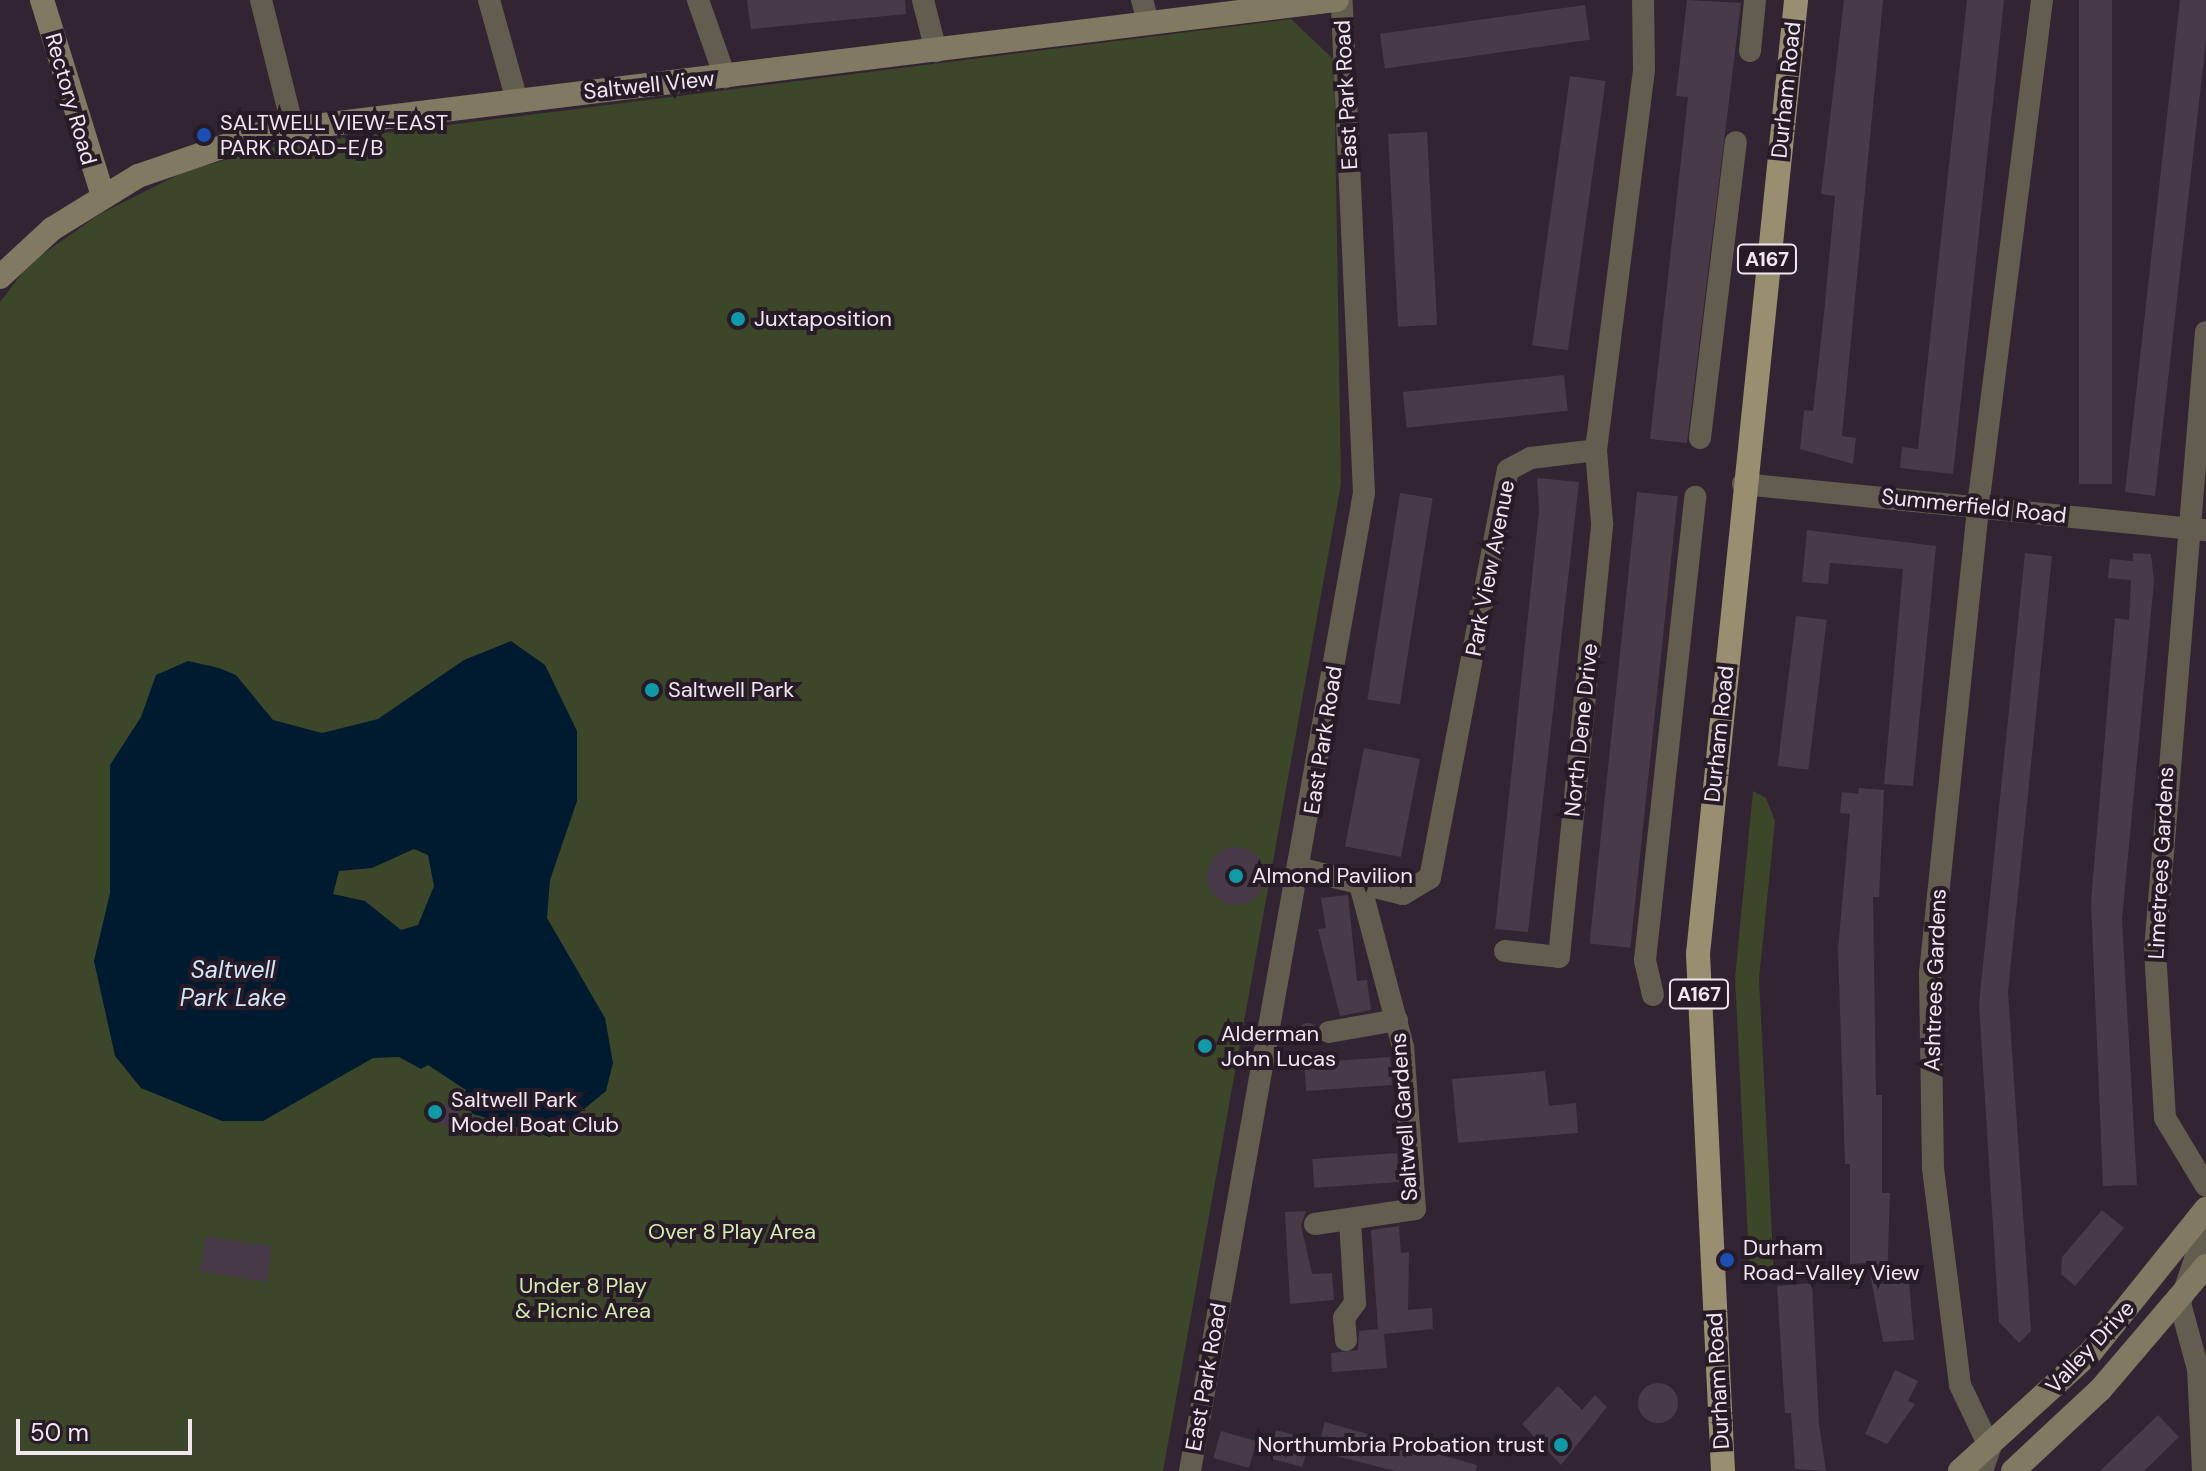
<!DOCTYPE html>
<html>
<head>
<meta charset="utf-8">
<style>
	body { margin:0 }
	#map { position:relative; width:2206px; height:1471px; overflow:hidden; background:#322432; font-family:"DM Sans",sans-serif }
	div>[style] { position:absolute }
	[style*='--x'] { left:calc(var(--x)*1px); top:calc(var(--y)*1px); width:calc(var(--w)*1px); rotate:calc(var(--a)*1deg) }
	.green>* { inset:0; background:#3c4629 }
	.water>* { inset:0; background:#001a2f }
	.building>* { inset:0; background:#483a48; transform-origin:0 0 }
	.round { border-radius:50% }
	.street>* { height:22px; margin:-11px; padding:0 11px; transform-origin:11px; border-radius:11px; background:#625d4e }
	.secondary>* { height:24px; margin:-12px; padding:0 12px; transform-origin:12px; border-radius:12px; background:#817961 }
	.primary>* { height:24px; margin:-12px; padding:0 12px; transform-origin:12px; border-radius:12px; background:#998f70 }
	.dots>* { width:22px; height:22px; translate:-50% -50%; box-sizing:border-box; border:4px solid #281b28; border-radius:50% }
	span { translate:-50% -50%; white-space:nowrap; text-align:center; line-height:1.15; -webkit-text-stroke:8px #281b28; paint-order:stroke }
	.shield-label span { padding:2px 6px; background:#281b28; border:2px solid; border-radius:6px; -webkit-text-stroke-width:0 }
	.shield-label { font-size:20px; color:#f0e7f0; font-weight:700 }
	.street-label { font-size:22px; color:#f0e7f0 }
	.poi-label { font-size:22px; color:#f0e7f0 }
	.left { translate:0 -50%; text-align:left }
	.right { translate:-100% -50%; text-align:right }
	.park-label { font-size:22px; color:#d6ecae }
	.water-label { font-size:24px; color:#d1e6f8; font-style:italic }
	.scale { position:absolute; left:16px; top:1419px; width:176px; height:36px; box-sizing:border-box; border:4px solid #f0e7f0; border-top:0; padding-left:10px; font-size:24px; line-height:28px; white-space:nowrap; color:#f0e7f0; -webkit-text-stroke:6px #281b28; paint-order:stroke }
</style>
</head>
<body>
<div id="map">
	<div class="green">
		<i style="clip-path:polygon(1291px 19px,1334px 60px,1341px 484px,1163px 1471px,0 1471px,0 302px,30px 263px,100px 214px,186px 171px,273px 147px)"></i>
		<i style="clip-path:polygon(1753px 791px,1766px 798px,1775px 821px,1759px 979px,1774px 1276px,1750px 1279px,1735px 978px)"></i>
	</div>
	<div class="water">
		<i style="clip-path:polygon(evenodd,511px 641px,545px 665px,577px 731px,577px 801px,550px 880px,547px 918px,605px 1018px,613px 1063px,606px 1091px,550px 1137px,473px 1114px,460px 1098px,466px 1090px,428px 1065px,421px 1069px,399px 1057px,373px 1058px,263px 1121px,222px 1121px,141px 1088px,115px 1056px,94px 961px,110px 893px,110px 765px,141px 717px,156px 675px,188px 661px,219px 668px,236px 675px,273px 720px,322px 733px,378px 719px,464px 660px,511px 641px,414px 849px,428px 855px,434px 886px,418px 925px,401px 930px,365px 901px,333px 894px,339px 871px,372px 868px,414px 849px)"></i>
	</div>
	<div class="building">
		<i style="clip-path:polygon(747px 0,905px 0,906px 14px,751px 29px)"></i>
		<i style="clip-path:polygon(1687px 0,1741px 3px,1687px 443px,1650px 439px,1688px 97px,1676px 96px)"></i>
		<i style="clip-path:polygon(1844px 0,1883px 0,1842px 436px,1856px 438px,1853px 464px,1800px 449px,1804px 410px,1813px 411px,1824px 313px,1835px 196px,1821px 194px)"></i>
		<i style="clip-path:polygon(1967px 0,2004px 0,1953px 474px,1900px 468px,1902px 447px,1918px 449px)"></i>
		<i style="left:2079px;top:0;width:33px;height:484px"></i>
		<i style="clip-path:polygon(2180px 0,2206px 0,2206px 40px,2155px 496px,2125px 492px)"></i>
		<i style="left:1585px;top:5px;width:35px;height:207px;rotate:82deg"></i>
		<i style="left:1570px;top:76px;width:36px;height:272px;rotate:8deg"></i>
		<i style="left:1427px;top:132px;width:193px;height:39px;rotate:87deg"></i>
		<i style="left:1564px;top:375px;width:36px;height:162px;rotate:84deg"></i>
		<i style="clip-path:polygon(1537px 478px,1579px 482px,1528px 932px,1495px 929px,1539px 511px)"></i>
		<i style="left:1637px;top:492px;width:41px;height:454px;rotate:6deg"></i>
		<i style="left:1400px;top:493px;width:33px;height:209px;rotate:9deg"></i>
		<i style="clip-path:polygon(1807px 530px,1936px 546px,1913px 786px,1884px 784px,1903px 569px,1830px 563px,1828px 584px,1802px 582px)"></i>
		<i style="clip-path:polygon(2025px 553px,2052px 556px,2008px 992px,2031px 1331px,2019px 1343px,1999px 1322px,1979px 1004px)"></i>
		<i style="clip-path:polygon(2133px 553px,2151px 554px,2154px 581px,2122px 919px,2137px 1185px,2103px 1186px,2091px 901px,2115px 618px,2129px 620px,2131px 580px,2108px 578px,2110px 559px,2133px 561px)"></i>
		<i style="left:1796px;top:616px;width:31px;height:151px;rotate:7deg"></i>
		<i style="left:1364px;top:748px;width:57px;height:100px;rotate:11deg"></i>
		<i style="clip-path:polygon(1859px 788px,1884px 790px,1879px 897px,1873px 897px,1876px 1095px,1882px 1095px,1882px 1193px,1890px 1193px,1887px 1283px,1909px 1281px,1914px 1340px,1883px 1342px,1868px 1263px,1850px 1264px,1850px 1164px,1845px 1164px,1838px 949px,1850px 814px,1840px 813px,1842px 792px,1858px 794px)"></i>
		<i class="round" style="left:1207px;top:847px;width:58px;height:58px"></i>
		<i style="clip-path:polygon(1348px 895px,1357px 981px,1367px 980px,1371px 1010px,1340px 1016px,1318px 929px,1326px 928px,1321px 898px)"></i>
		<i class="round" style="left:1297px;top:1023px;width:22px;height:22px"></i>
		<i style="left:1390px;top:1057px;width:28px;height:86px;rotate:86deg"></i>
		<i style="clip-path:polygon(1545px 1071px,1549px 1106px,1576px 1103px,1578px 1133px,1458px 1143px,1452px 1079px)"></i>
		<i style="left:431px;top:1101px;width:30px;height:19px;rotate:17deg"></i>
		<i style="left:1397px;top:1153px;width:29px;height:85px;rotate:86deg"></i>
		<i style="clip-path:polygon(2102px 1210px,2124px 1228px,2075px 1286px,2061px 1274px,2062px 1257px)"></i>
		<i style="clip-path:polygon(1306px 1211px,1301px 1225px,1312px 1274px,1332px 1273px,1334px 1300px,1290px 1304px,1285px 1212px)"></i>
		<i style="clip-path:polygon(1399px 1226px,1401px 1253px,1409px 1252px,1408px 1310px,1432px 1308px,1433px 1329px,1384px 1334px,1387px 1368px,1332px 1372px,1331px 1353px,1358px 1350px,1359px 1331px,1378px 1329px,1371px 1230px)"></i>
		<i style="left:206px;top:1236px;width:67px;height:36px;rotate:9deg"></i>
		<i style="clip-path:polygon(1812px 1283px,1819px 1424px,1826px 1471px,1795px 1469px,1791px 1413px,1785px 1413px,1777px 1286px)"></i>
		<i style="clip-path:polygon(1895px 1370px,1918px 1381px,1908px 1401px,1915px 1404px,1887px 1444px,1865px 1434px)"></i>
		<i class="round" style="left:1638px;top:1383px;width:40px;height:40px"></i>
		<i style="clip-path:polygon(1558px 1386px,1582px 1410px,1595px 1395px,1607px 1407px,1561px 1465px,1522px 1424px)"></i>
		<i style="clip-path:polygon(2158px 1415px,2179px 1437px,2144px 1471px,2100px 1471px)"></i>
		<i style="clip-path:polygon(1325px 1422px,1477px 1465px,1476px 1471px,1395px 1471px,1317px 1451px)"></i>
		<i style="left:1276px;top:1430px;width:35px;height:29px;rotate:15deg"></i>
		<i style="left:1221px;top:1431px;width:37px;height:28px;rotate:16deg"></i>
	</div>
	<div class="street">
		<i style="--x:261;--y:0;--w:132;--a:76"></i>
		<i style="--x:489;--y:0;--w:105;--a:74.5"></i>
		<i style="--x:698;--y:0;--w:82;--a:70.7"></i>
		<i style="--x:923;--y:0;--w:53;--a:75.7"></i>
		<i style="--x:1142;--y:0;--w:25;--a:74"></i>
		<i style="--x:1750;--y:51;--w:51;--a:-84.4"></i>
		<i style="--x:2206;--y:332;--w:620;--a:94.72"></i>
		<i style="--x:2155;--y:950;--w:168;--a:86.6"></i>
		<i style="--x:2165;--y:1118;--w:79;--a:58.9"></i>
		<i style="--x:1700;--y:438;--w:298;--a:-83.1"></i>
		<i style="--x:1743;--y:484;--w:465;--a:5.7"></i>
		<i style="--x:1302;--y:869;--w:104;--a:13.9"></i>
		<i style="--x:1403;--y:894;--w:31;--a:-31"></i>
		<i style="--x:1430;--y:878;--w:415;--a:-79.2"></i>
		<i style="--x:1508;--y:470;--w:26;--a:-28"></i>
		<i style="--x:1531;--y:458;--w:65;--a:-7"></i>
		<i style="--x:1596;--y:450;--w:384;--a:-82.8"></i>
		<i style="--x:1644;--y:69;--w:69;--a:-90.8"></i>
		<i style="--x:1505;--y:951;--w:54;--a:6.3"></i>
		<i style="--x:1559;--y:957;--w:436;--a:-84.3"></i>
		<i style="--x:1602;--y:523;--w:73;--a:-94.7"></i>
		<i style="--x:1653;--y:995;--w:36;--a:-103"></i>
		<i style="--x:1645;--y:960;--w:466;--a:-83.8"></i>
		<i style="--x:1329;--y:1032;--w:69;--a:-10"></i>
		<i style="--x:1315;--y:1224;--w:101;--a:-8.5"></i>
		<i style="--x:1415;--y:1209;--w:162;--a:-94.2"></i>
		<i style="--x:1403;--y:1047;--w:169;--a:-104.8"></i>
		<i style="--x:1346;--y:1340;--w:22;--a:-95"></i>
		<i style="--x:1344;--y:1318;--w:19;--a:-54"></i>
		<i style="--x:1355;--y:1303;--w:82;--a:-93.5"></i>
		<i style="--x:1190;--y:1471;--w:993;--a:-79.91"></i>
		<i style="--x:1364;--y:493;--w:493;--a:-92.6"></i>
		<i style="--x:1982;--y:1471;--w:24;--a:-71"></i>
		<i style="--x:1990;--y:1448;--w:70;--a:-115.5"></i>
		<i style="--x:1960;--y:1385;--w:219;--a:-97.1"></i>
		<i style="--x:1933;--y:1168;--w:195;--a:-90.9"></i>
		<i style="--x:1930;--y:973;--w:469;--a:-84.1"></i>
		<i style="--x:1978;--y:506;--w:510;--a:-82.79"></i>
		<i style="--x:2203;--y:1471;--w:102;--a:-92.8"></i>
		<i style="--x:2198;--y:1369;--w:68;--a:-105.3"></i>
		<i style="--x:2180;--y:1303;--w:80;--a:-71.1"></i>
	</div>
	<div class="secondary">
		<i style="--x:42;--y:0;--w:205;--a:72.7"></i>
		<i style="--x:0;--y:277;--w:71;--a:-42.7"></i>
		<i style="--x:52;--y:229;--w:101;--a:-31.6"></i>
		<i style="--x:138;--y:176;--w:135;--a:-19"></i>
		<i style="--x:266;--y:132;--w:1079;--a:-7.03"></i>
		<i style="--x:1960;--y:1471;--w:177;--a:-42.3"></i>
		<i style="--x:2091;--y:1352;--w:184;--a:-51.2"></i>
		<i style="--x:2013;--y:1471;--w:119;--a:-43"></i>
		<i style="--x:2100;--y:1390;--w:163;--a:-49.5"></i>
	</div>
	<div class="primary">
		<i style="--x:1723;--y:1471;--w:518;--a:-92.77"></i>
		<i style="--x:1698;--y:954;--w:959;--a:-84.13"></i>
	</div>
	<div class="dots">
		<i style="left:204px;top:135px;background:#1a4fb4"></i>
		<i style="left:738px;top:319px;background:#0f9aa8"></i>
		<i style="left:652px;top:690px;background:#0f9aa8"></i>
		<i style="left:1236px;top:876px;background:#0f9aa8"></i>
		<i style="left:1205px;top:1046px;background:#0f9aa8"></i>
		<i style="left:435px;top:1112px;background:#0f9aa8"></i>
		<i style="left:1727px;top:1260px;background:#1a4fb4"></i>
		<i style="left:1561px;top:1445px;background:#0f9aa8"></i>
	</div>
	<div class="shield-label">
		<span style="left:1767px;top:259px">A167</span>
		<span style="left:1699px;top:994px">A167</span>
	</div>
	<div class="street-label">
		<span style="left:649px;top:85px;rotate:-6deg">Saltwell View</span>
		<span style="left:1786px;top:90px;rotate:-84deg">Durham Road</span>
		<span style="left:1346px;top:95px;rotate:-93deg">East Park Road</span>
		<span style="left:71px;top:99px;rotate:74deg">Rectory Road</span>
		<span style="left:1974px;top:506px;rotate:6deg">Summerfield Road</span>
		<span style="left:1490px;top:568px;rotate:-79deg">Park View Avenue</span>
		<span style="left:1581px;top:730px;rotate:-84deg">North Dene Drive</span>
		<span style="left:1719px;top:734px;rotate:-84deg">Durham Road</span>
		<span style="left:1323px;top:740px;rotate:-81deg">East Park Road</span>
		<span style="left:2161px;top:863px;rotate:-87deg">Limetrees Gardens</span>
		<span style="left:1935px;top:980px;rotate:-88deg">Ashtrees Gardens</span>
		<span style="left:1404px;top:1117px;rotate:-94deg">Saltwell Gardens</span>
		<span style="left:2090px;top:1347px;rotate:-47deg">Valley Drive</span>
		<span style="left:1206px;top:1377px;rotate:-80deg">East Park Road</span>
		<span style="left:1718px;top:1381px;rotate:-93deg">Durham Road</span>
	</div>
	<div class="poi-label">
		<span class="left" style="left:220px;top:135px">SALTWELL VIEW-EAST<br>PARK ROAD-E/B</span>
		<span class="left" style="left:754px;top:319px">Juxtaposition</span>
		<span class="left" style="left:668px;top:690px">Saltwell Park</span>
		<span class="left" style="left:1252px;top:876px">Almond Pavilion</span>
		<span class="left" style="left:1221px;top:1046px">Alderman<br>John Lucas</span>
		<span class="left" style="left:451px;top:1112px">Saltwell Park<br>Model Boat Club</span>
		<span class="left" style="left:1743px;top:1260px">Durham<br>Road-Valley View</span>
		<span class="right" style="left:1545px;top:1445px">Northumbria Probation trust</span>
	</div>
	<div class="park-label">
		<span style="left:732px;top:1232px">Over 8 Play Area</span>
		<span style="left:583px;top:1298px">Under 8 Play<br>&amp; Picnic Area</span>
	</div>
	<div class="water-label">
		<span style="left:233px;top:984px">Saltwell<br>Park Lake</span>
	</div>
	<div class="scale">50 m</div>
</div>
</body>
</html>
